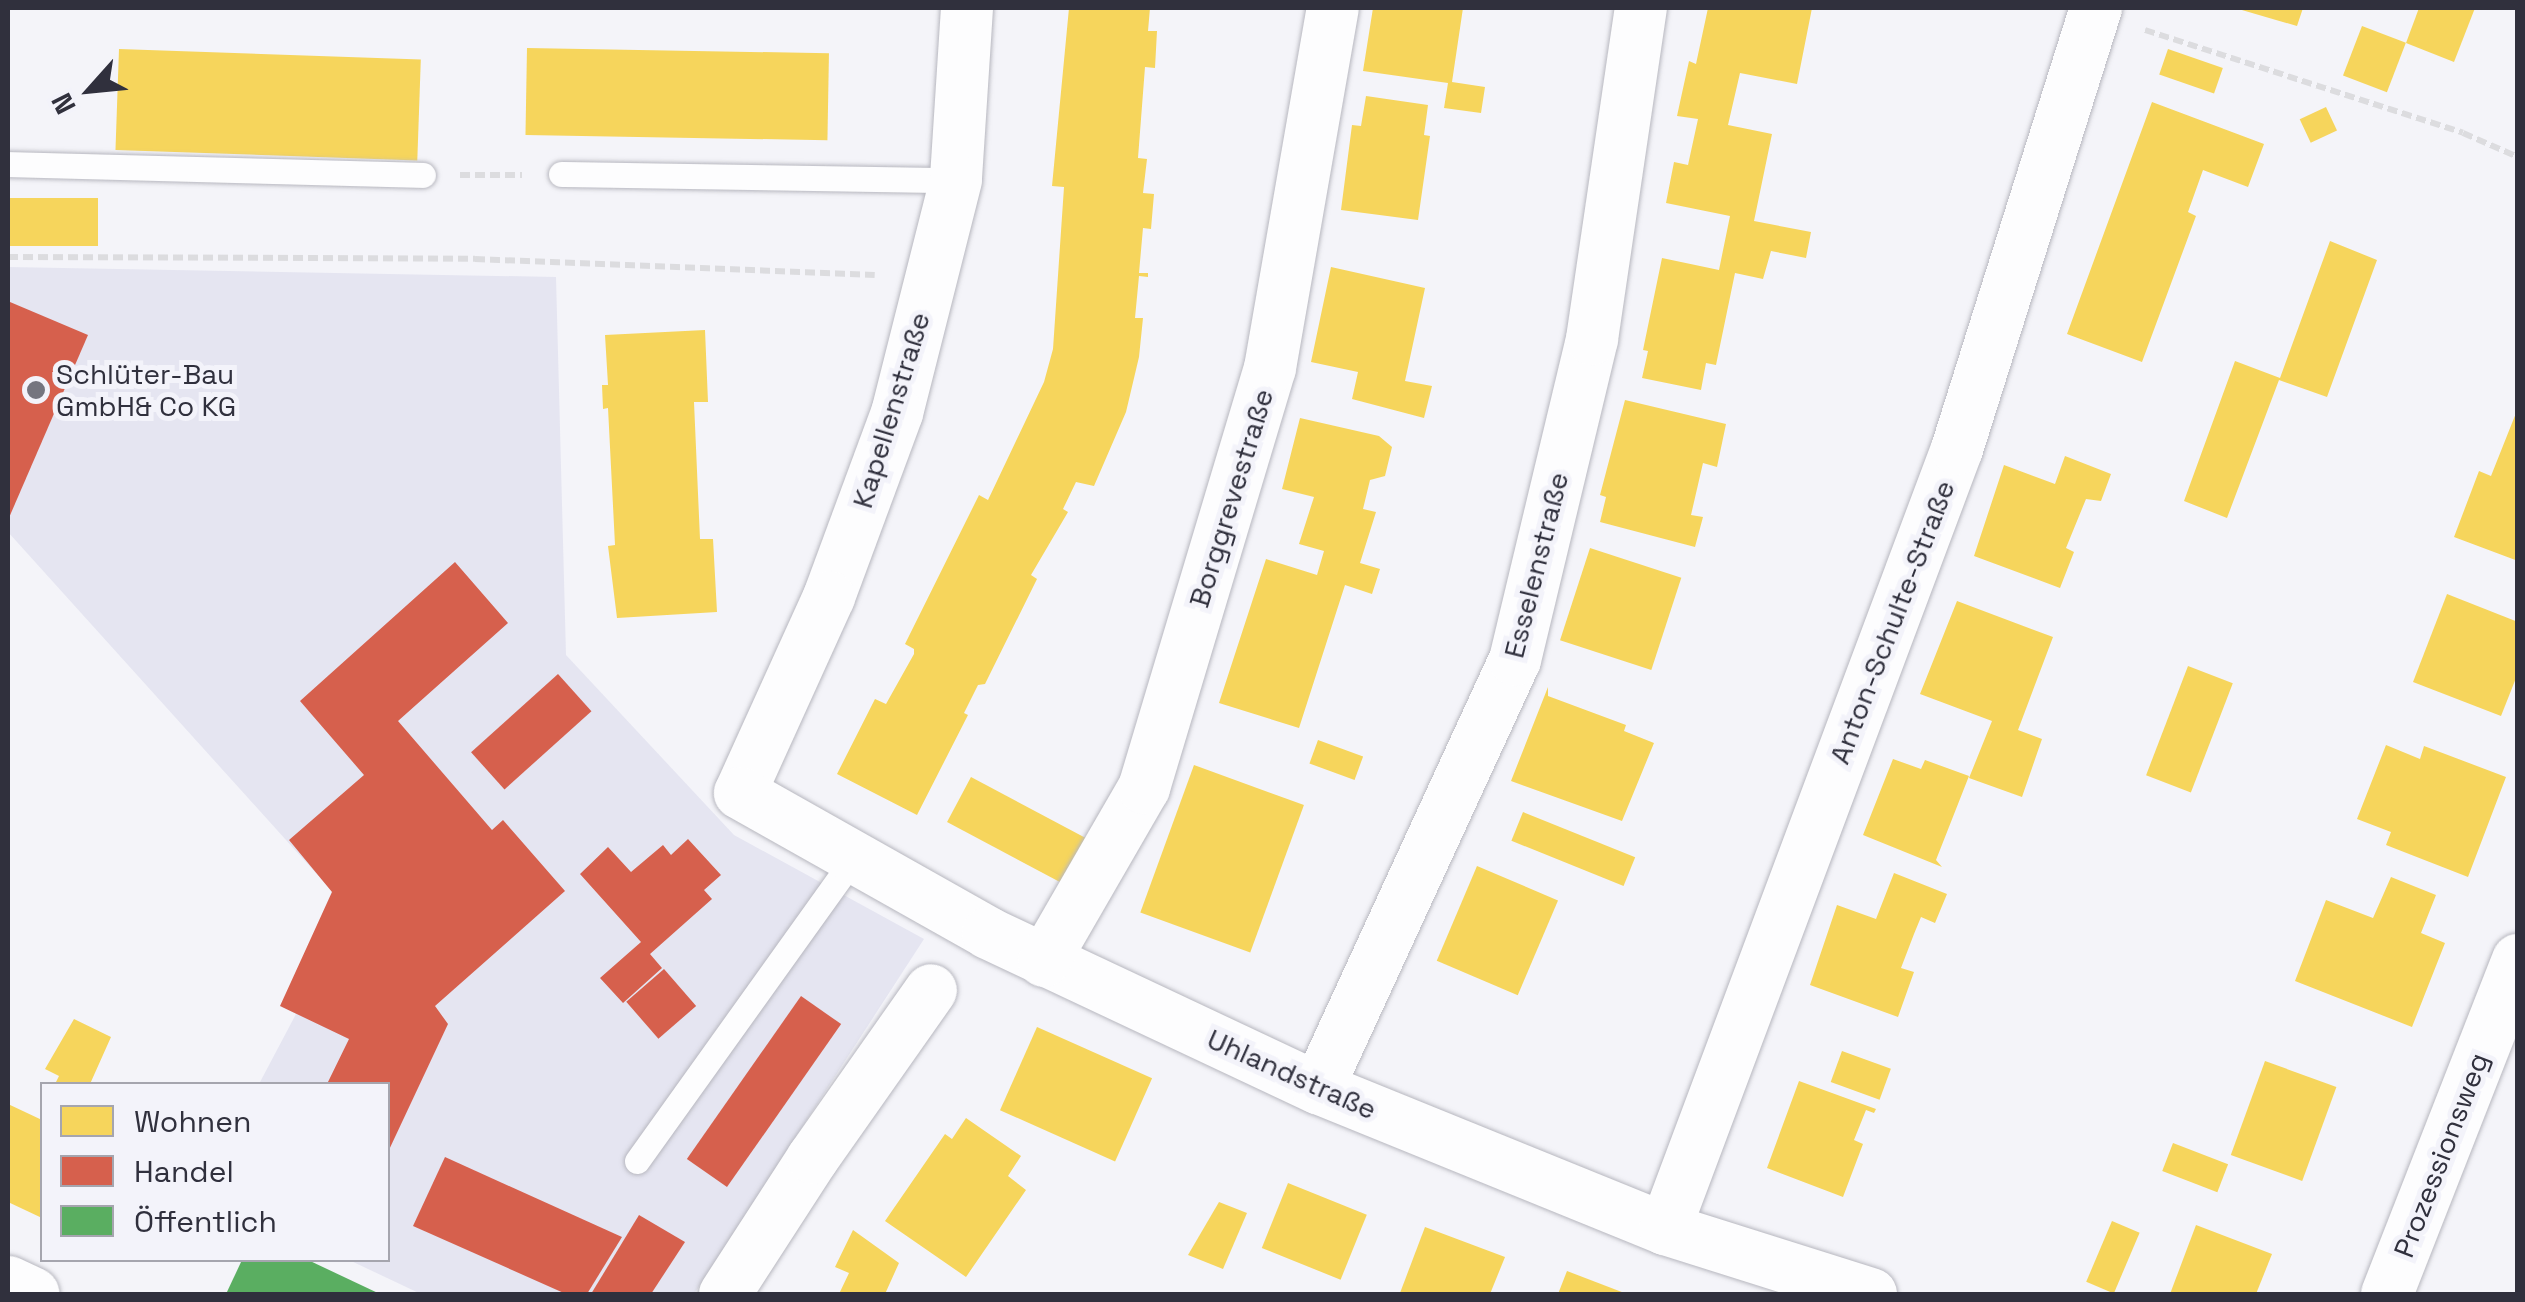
<!DOCTYPE html>
<html>
<head>
<meta charset="utf-8">
<style>
	body { margin:0 }
	#map { position:relative; width:2525px; height:1302px; overflow:hidden; background:#f4f4f9; font-family:"Space Grotesk",sans-serif }
	div>[style] { position:absolute }
	[style*='--x'] { left:calc(var(--x)*1px); top:calc(var(--y)*1px); width:calc(var(--w)*1px); rotate:calc(var(--a)*1deg) }
	.built>* { inset:0; background:#e5e5f1 }
	.homes>* { inset:0; background:#f6d55c; transform-origin:0 0 }
	.shops>* { inset:0; background:#d6604d; transform-origin:0 0 }
	.public>* { inset:0; background:#5aae61 }
	.path>* { height:6px; margin-top:-3px; transform-origin:0; background:repeating-linear-gradient(90deg,#dcdcdf 0 10px,transparent 0 15px) }
	.roads { filter:drop-shadow(0 0 2px #b7b7bf) drop-shadow(0 0 2px #b7b7bf) }
	.lane>* { height:25px; margin:-12.5px; padding:0 12.5px; transform-origin:12.5px; border-radius:12.5px; background:#fdfdfe }
	.street>* { height:52px; margin:-26px; padding:0 26px; transform-origin:26px; border-radius:26px; background:#fdfdfe }
	.secondary>* { height:55px; margin:-27.5px; padding:0 27.5px; transform-origin:27.5px; border-radius:27.5px; background:#fdfdfe }
	.dots>* { width:28px; height:28px; translate:-50% -50%; box-sizing:border-box; border:5px solid #f3f3fa; border-radius:50% }
	span { translate:-50% -50%; white-space:nowrap; text-align:center; line-height:1.15; -webkit-text-stroke:10px #f3f3fa; paint-order:stroke }
	.poi-label { font-size:28px; color:#30303d }
	.left { translate:0 -50%; text-align:left }
	.street-label { font-size:28px; color:#30303d }
	.frame { position:absolute; inset:0; border:10px solid #30303d; pointer-events:none }
	.legend { position:absolute; left:40px; top:1082px; width:350px; height:180px; box-sizing:border-box; background:#f3f3fa; border:2px solid #a5a5ae; margin:0; padding:12px 18px; list-style:none; font-size:30px; color:#30303d }
	.legend li { display:flex; align-items:center; gap:20px; height:50px }
	.legend b { width:50px; border:2px solid #a5a5ae }
	.north { position:absolute; left:40px; top:40px; width:100px; height:100px; -webkit-text-stroke:8px #f3f3fa; paint-order:stroke; rotate:243deg; font-size:28px; font-weight:700; line-height:40px; text-align:center; color:#30303d }
	.north::after { content:''; display:block; margin:auto; width:35px; height:45px; background:#30303d; clip-path:polygon(50% 0,100% 100%,50% 72%,0 100%) }
</style>
</head>
<body>
<div id="map">
	<div class="built">
		<i style="clip-path:polygon(8px 267px,556px 277px,566px 655px,734px 835px,924px 939px,694px 1294px,421px 1294px,349px 1260px,388px 1260px,388px 1084px,259px 1084px,296px 1014px,282px 1007px,332px 891px,8px 532px)"></i>
	</div>
	<div class="homes">
		<i style="clip-path:polygon(1069px 8px,1150px 8px,1148px 31px,1157px 31px,1155px 68px,1145px 67px,1138px 158px,1147px 159px,1143px 193px,1154px 194px,1151px 229px,1143px 228px,1139px 273px,1148px 273px,1148px 277px,1139px 276px,1135px 318px,1143px 318px,1139px 357px,1126px 412px,1094px 486px,1076px 482px,1063px 509px,1068px 512px,1031px 575px,1037px 579px,985px 684px,978px 685px,964px 713px,968px 715px,917px 815px,837px 774px,875px 699px,886px 704px,914px 654px,914px 649px,905px 644px,979px 495px,988px 500px,1044px 382px,1053px 349px,1064px 187px,1052px 186px)"></i>
		<i style="clip-path:polygon(1373px 8px,1463px 8px,1452px 82px,1485px 87px,1481px 113px,1444px 108px,1448px 83px,1363px 71px)"></i>
		<i style="clip-path:polygon(1708px 8px,1812px 8px,1797px 84px,1740px 73px,1728px 125px,1772px 134px,1754px 221px,1811px 232px,1806px 258px,1771px 251px,1763px 279px,1735px 273px,1716px 365px,1706px 363px,1701px 390px,1642px 378px,1648px 351px,1643px 350px,1662px 258px,1719px 270px,1730px 216px,1666px 203px,1674px 162px,1688px 165px,1698px 119px,1677px 116px,1689px 61px,1696px 64px)"></i>
		<i style="clip-path:polygon(2235px 8px,2303px 8px,2297px 26px)"></i>
		<i style="clip-path:polygon(2419px 8px,2475px 8px,2454px 62px,2406px 43px)"></i>
		<i style="left:2362px;top:26px;width:47px;height:53px;rotate:21deg"></i>
		<i style="left:527px;top:48px;width:302px;height:87px;rotate:1deg"></i>
		<i style="left:119px;top:49px;width:302px;height:101px;rotate:2deg"></i>
		<i style="left:2168px;top:49px;width:58px;height:27px;rotate:19deg"></i>
		<i style="clip-path:polygon(1366px 96px,1428px 105px,1424px 135px,1430px 136px,1418px 220px,1341px 210px,1352px 125px,1361px 126px)"></i>
		<i style="clip-path:polygon(2152px 102px,2264px 144px,2248px 187px,2203px 170px,2188px 212px,2196px 216px,2142px 362px,2067px 334px)"></i>
		<i style="left:2326px;top:107px;width:26px;height:29px;rotate:65deg"></i>
		<i style="left:8px;top:198px;width:90px;height:48px"></i>
		<i style="clip-path:polygon(2330px 241px,2377px 260px,2327px 397px,2279px 380px,2227px 518px,2184px 501px,2235px 361px,2280px 378px)"></i>
		<i style="clip-path:polygon(1331px 267px,1425px 288px,1405px 381px,1432px 386px,1424px 418px,1352px 399px,1358px 372px,1311px 362px)"></i>
		<i style="clip-path:polygon(705px 330px,708px 402px,694px 402px,700px 539px,713px 539px,717px 612px,617px 618px,608px 546px,615px 545px,608px 408px,603px 409px,602px 385px,608px 385px,605px 335px)"></i>
		<i style="clip-path:polygon(1625px 400px,1726px 424px,1717px 467px,1703px 463px,1691px 515px,1703px 517px,1695px 547px,1600px 522px,1606px 497px,1600px 495px)"></i>
		<i style="clip-path:polygon(2518px 408px,2518px 561px,2454px 537px,2479px 471px,2491px 476px)"></i>
		<i style="clip-path:polygon(1300px 418px,1379px 436px,1392px 447px,1385px 476px,1370px 480px,1363px 509px,1376px 512px,1360px 563px,1380px 569px,1372px 594px,1345px 585px,1299px 728px,1219px 703px,1266px 559px,1317px 575px,1324px 551px,1299px 544px,1314px 497px,1282px 489px)"></i>
		<i style="clip-path:polygon(2065px 456px,2111px 474px,2101px 501px,2086px 499px,2066px 548px,2074px 552px,2060px 588px,1974px 556px,2004px 465px,2055px 484px)"></i>
		<i style="left:1590px;top:548px;width:96px;height:97px;rotate:18deg"></i>
		<i style="clip-path:polygon(2447px 594px,2518px 622px,2518px 673px,2501px 716px,2413px 682px)"></i>
		<i style="clip-path:polygon(1957px 601px,2053px 637px,2018px 730px,2042px 739px,2022px 797px,1969px 778px,1992px 721px,1920px 694px)"></i>
		<i style="left:2188px;top:666px;width:48px;height:117px;rotate:21deg"></i>
		<i style="clip-path:polygon(1548px 687px,1548px 696px,1626px 725px,1624px 731px,1654px 743px,1622px 821px,1511px 781px)"></i>
		<i style="left:1318px;top:740px;width:48px;height:25px;rotate:20deg"></i>
		<i style="clip-path:polygon(2386px 745px,2420px 759px,2424px 746px,2506px 777px,2468px 877px,2386px 845px,2391px 832px,2357px 819px)"></i>
		<i style="clip-path:polygon(1893px 759px,1921px 769px,1925px 760px,1969px 776px,1936px 860px,1942px 867px,1863px 835px)"></i>
		<i style="left:1194px;top:765px;width:117px;height:157px;rotate:20deg"></i>
		<i style="left:971px;top:777px;width:132px;height:51px;rotate:28deg"></i>
		<i style="left:1523px;top:812px;width:121px;height:31px;rotate:22deg"></i>
		<i style="left:1477px;top:866px;width:88px;height:103px;rotate:23deg"></i>
		<i style="clip-path:polygon(1894px 873px,1947px 894px,1935px 923px,1921px 917px,1914px 934px,1901px 968px,1914px 972px,1898px 1017px,1810px 985px,1837px 905px,1876px 919px)"></i>
		<i style="clip-path:polygon(2391px 877px,2436px 895px,2421px 933px,2445px 943px,2412px 1027px,2295px 981px,2326px 900px,2373px 918px)"></i>
		<i style="clip-path:polygon(74px 1019px,111px 1037px,90px 1084px,55px 1084px,59px 1076px,45px 1069px)"></i>
		<i style="left:1037px;top:1027px;width:126px;height:91px;rotate:24deg"></i>
		<i style="left:1842px;top:1051px;width:52px;height:33px;rotate:20deg"></i>
		<i style="left:2265px;top:1061px;width:76px;height:100px;rotate:20deg"></i>
		<i style="clip-path:polygon(1799px 1081px,1876px 1109px,1874px 1113px,1866px 1110px,1854px 1140px,1863px 1144px,1843px 1197px,1767px 1168px)"></i>
		<i style="clip-path:polygon(8px 1104px,42px 1120px,42px 1218px,8px 1202px)"></i>
		<i style="clip-path:polygon(966px 1118px,1021px 1156px,1008px 1176px,1026px 1190px,966px 1277px,885px 1221px,945px 1134px,952px 1139px)"></i>
		<i style="left:2173px;top:1143px;width:59px;height:30px;rotate:21deg"></i>
		<i style="left:1288px;top:1183px;width:85px;height:70px;rotate:22deg"></i>
		<i style="clip-path:polygon(1219px 1202px,1247px 1213px,1223px 1269px,1188px 1255px)"></i>
		<i style="left:2112px;top:1221px;width:30px;height:66px;rotate:23deg"></i>
		<i style="clip-path:polygon(2196px 1225px,2272px 1254px,2256px 1294px,2170px 1294px)"></i>
		<i style="clip-path:polygon(1425px 1227px,1505px 1257px,1490px 1294px,1400px 1293px)"></i>
		<i style="clip-path:polygon(853px 1230px,899px 1263px,885px 1294px,839px 1294px,849px 1273px,835px 1267px)"></i>
		<i style="clip-path:polygon(1567px 1271px,1627px 1294px,1558px 1294px)"></i>
	</div>
	<div class="shops">
		<i style="clip-path:polygon(10px 302px,88px 335px,8px 520px,8px 307px)"></i>
		<i style="clip-path:polygon(455px 562px,508px 623px,398px 721px,492px 830px,503px 820px,565px 891px,435px 1006px,448px 1024px,388px 1152px,388px 1084px,327px 1084px,349px 1039px,280px 1006px,332px 892px,289px 840px,364px 775px,300px 701px)"></i>
		<i style="left:558px;top:674px;width:50px;height:117px;rotate:48deg"></i>
		<i style="clip-path:polygon(688px 839px,721px 875px,704px 890px,712px 899px,650px 954px,662px 968px,623px 1003px,600px 978px,641px 942px,580px 874px,608px 847px,631px 872px,663px 845px,671px 855px)"></i>
		<i style="left:664px;top:969px;width:49px;height:50px;rotate:49deg"></i>
		<i style="left:801px;top:996px;width:49px;height:199px;rotate:35deg"></i>
		<i style="clip-path:polygon(445px 1157px,622px 1237px,587px 1294px,566px 1294px,413px 1226px)"></i>
		<i style="clip-path:polygon(639px 1215px,685px 1242px,651px 1294px,591px 1294px)"></i>
	</div>
	<div class="public">
		<i style="clip-path:polygon(242px 1260px,308px 1260px,380px 1294px,226px 1294px)"></i>
	</div>
	<div class="path">
		<i style="--x:2145;--y:30;--w:334;--a:17.9"></i>
		<i style="--x:2463;--y:133;--w:60;--a:23.6"></i>
		<i style="--x:460;--y:175;--w:62;--a:0"></i>
		<i style="--x:8;--y:257;--w:467;--a:0.2"></i>
		<i style="--x:475;--y:259;--w:400;--a:2.3"></i>
	</div>
	<div class="roads">
		<div class="lane">
			<i style="--x:8;--y:164;--w:415;--a:1.5"></i>
			<i style="--x:561;--y:174;--w:395;--a:0.9"></i>
			<i style="--x:637;--y:1161;--w:371;--a:-54.4"></i>
		</div>
		<div class="street">
			<i style="--x:967;--y:8;--w:172;--a:93.7"></i>
			<i style="--x:956;--y:180;--w:240;--a:104.2"></i>
			<i style="--x:897;--y:413;--w:196;--a:110.3"></i>
			<i style="--x:829;--y:597;--w:215;--a:114.4"></i>
			<i style="--x:740;--y:793;--w:285;--a:29.4"></i>
			<i style="--x:988;--y:933;--w:365;--a:25.2"></i>
			<i style="--x:1318;--y:1088;--w:375;--a:22.1"></i>
			<i style="--x:1665;--y:1229;--w:216;--a:17.5"></i>
			<i style="--x:1044;--y:961;--w:200;--a:-60"></i>
			<i style="--x:1144;--y:788;--w:438;--a:-73.3"></i>
			<i style="--x:1270;--y:368;--w:365;--a:-80.1"></i>
			<i style="--x:1318;--y:1088;--w:471;--a:-65.3"></i>
			<i style="--x:1515;--y:660;--w:330;--a:-76.5"></i>
			<i style="--x:1592;--y:339;--w:335;--a:-81.6"></i>
			<i style="--x:1665;--y:1229;--w:833;--a:-69.48"></i>
			<i style="--x:1957;--y:449;--w:462;--a:-72.5"></i>
			<i style="--x:725;--y:1294;--w:162;--a:-57.1"></i>
			<i style="--x:813;--y:1158;--w:205;--a:-54.9"></i>
			<i style="--x:2387;--y:1294;--w:359;--a:-68.6"></i>
		</div>
		<div class="secondary">
			<i style="--x:8;--y:1283;--w:26;--a:25"></i>
		</div>
	</div>
	<div class="dots">
		<i style="left:36px;top:390px;background:#75757f"></i>
	</div>
	<div class="poi-label">
		<span class="left" style="left:56px;top:390px">Schlüter-Bau<br>GmbH&amp; Co KG</span>
	</div>
	<div class="street-label">
		<span style="left:891px;top:410px;rotate:-73deg">Kapellenstraße</span>
		<span style="left:1231px;top:498px;rotate:-73deg">Borggrevestraße</span>
		<span style="left:1536px;top:565px;rotate:-76deg">Esselenstraße</span>
		<span style="left:1892px;top:622px;rotate:-69deg">Anton-Schulte-Straße</span>
		<span style="left:1292px;top:1074px;rotate:24deg">Uhlandstraße</span>
		<span style="left:2441px;top:1155px;rotate:-69deg">Prozessionsweg</span>
	</div>
	<div class="frame"></div>
	<ul class="legend">
	<li><b style="height:28px;background:#f6d55c"></b>Wohnen</li>
	<li><b style="height:28px;background:#d6604d"></b>Handel</li>
	<li><b style="height:28px;background:#5aae61"></b>Öffentlich</li>
	</ul>
	<div class="north">N</div>
</div>
</body>
</html>
